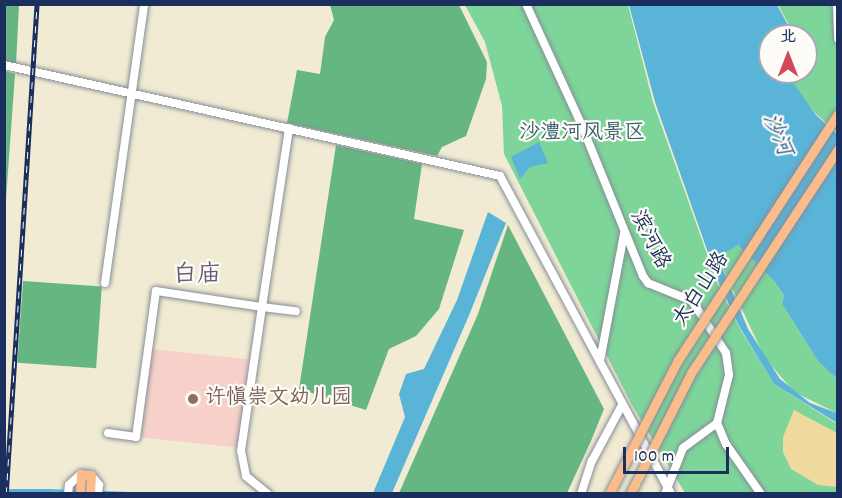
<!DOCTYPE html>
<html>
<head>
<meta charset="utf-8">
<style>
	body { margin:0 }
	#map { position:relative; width:842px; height:498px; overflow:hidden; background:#f0ebd2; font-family:Dekko,"LXGW WenKai TC",sans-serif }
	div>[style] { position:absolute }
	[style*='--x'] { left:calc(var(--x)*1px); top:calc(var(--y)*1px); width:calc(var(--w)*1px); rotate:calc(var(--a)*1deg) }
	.built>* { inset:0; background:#f7d0ca; transform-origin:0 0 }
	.green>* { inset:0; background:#7dd59a }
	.forest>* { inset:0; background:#66b682; transform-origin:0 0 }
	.sand>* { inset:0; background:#eeda9e }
	.water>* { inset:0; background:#59b4d7 }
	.roads { filter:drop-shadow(0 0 2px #868d98) drop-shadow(0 0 2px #868d98) }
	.minor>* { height:8px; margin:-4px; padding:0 4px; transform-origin:4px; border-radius:4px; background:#fff }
	.major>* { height:9px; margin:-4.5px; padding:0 4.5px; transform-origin:4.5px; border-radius:4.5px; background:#f9bc8a }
	.rail>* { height:4.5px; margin-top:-2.25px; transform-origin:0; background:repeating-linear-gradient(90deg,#fdfcf7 0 7px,#1b2f5e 0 14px); box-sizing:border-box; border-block:2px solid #1b2f5e }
	.bridges { filter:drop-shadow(0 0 2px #868d98) drop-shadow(0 0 2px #868d98) }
	.major-bridge>* { height:9px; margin:-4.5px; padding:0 4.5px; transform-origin:4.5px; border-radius:4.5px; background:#f9bc8a }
	.dots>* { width:16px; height:16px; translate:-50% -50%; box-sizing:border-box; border:3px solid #fdfcf7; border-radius:50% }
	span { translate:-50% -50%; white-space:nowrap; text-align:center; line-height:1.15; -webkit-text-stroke:4.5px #fdfcf7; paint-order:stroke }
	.park-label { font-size:21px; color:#386170 }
	.street-label { font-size:21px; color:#1b2f5e }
	.education-label { font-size:21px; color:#785e54 }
	.left { translate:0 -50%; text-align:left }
	.water-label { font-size:22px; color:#315e88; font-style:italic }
	.quarter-label { font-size:24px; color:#675b78 }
	.frame { position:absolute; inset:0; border:6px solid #1b2f5e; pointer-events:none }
	.north { position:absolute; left:758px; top:24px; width:60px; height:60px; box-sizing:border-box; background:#fdfcf7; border:2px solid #a3aaba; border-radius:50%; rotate:0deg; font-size:16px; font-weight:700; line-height:24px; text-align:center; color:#1b2f5e }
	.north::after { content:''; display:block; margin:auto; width:21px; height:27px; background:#d1495b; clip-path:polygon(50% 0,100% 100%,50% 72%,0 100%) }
	.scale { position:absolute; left:623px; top:447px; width:106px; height:27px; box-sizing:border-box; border:3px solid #1b2f5e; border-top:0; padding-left:8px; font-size:18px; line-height:21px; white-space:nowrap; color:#1b2f5e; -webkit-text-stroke:4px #fdfcf7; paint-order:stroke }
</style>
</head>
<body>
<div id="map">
	<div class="built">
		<i style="left:151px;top:349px;width:98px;height:89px;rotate:6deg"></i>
	</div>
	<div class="green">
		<i style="clip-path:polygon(465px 5px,628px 5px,653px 102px,717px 282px,739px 327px,774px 384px,837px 424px,837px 493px,685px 493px,632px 405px,504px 154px,502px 106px,485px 42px)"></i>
		<i style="clip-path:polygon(778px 5px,837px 5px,837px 132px,816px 114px,792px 83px,787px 72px,806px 72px,806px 36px,795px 36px)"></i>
		<i style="clip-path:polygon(737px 244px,774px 281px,784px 295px,782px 304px,818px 361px,837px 379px,837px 413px,794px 392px,765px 358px,721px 265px,725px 253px)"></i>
	</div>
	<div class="forest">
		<i style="clip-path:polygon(5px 5px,19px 5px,16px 65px,5px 61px)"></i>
		<i style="clip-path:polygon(330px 5px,459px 5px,487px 62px,486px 79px,466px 136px,442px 147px,437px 156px,287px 123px,297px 70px,320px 74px,325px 37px,334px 20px)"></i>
		<i style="clip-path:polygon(5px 71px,15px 74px,5px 213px,4px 71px)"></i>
		<i style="clip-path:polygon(336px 145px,422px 164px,414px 219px,464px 230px,439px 309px,416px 336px,389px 349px,366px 410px,299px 389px)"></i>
		<i style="clip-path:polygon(508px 225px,604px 409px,591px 441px,567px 493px,399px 493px,478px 314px)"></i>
		<i style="left:23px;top:281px;width:79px;height:82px;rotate:4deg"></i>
	</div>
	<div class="sand">
		<i style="clip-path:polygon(794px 410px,837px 433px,837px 487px,818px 485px,791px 469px,783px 452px,783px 437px)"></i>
	</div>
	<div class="water">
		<i style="clip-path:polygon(629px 5px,777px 5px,794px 36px,770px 36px,770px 72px,786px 72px,816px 115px,837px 134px,837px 379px,818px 361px,782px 304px,784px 295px,774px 281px,738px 245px,725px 253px,721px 265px,748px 329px,780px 379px,810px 403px,837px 413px,837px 423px,774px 384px,739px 326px,718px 281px,655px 102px)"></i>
		<i style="clip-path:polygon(539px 142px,548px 163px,530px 167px,520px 179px,511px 157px)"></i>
		<i style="clip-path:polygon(488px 212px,506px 223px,470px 313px,392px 493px,373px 493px,405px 417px,399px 394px,406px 374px,424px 369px,457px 300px)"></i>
		<i style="clip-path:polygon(4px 489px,49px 489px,157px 493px,5px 494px)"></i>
	</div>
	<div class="roads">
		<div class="minor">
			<i style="--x:526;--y:4;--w:134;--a:65.3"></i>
			<i style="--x:582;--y:126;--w:162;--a:67.9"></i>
			<i style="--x:643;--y:276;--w:9;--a:54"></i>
			<i style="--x:648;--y:283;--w:48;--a:22.2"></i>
			<i style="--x:692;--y:301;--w:62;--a:56.8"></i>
			<i style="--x:726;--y:353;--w:22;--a:82"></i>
			<i style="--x:729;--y:375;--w:49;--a:104"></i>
			<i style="--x:717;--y:423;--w:23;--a:67"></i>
			<i style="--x:726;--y:444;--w:61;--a:55"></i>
			<i style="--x:837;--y:4;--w:35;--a:88"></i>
			<i style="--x:4;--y:65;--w:508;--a:12.61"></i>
			<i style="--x:500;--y:176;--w:361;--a:61.7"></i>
			<i style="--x:105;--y:283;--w:282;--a:-82"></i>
			<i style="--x:600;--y:361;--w:129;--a:-79.3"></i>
			<i style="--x:108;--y:433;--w:28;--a:8"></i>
			<i style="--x:136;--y:437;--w:147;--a:-82.2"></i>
			<i style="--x:156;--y:291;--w:107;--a:8.6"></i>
			<i style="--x:262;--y:307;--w:181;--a:-81.4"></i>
			<i style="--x:91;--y:475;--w:13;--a:51"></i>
			<i style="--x:99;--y:485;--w:9;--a:96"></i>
			<i style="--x:68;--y:494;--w:9;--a:-84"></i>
			<i style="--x:69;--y:485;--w:16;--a:-43"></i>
			<i style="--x:268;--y:494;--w:28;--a:-141"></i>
			<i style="--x:246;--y:476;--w:25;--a:-101"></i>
			<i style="--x:241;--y:451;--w:146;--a:-81.7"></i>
			<i style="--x:262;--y:307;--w:34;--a:7"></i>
			<i style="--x:581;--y:494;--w:35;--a:-72"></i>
			<i style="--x:592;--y:461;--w:64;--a:-61.8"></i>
			<i style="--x:665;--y:494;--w:49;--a:-68.6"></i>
			<i style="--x:683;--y:448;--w:42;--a:-36.3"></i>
		</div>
		<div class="major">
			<i style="--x:80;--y:494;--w:20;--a:-87"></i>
			<i style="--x:81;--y:474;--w:10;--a:6"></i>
			<i style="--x:91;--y:475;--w:19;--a:93"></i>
		</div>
	</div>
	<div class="rail">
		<i style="--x:6;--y:494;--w:491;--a:-86.4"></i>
	</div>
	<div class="bridges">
		<div class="major-bridge">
			<i style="--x:609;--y:494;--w:151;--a:-62.8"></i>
			<i style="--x:678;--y:360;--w:293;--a:-57"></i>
			<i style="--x:630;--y:494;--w:136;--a:-63.2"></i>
			<i style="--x:691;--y:373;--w:268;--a:-56.7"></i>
		</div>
	</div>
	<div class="dots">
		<i style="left:193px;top:399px;background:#8d6e63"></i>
	</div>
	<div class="park-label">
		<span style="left:582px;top:134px">沙澧河风景区</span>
	</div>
	<div class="street-label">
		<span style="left:649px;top:240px;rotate:63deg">滨河路</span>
		<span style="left:702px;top:290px;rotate:-57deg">太白山路</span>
	</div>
	<div class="education-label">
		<span class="left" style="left:205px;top:399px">许慎崇文幼儿园</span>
	</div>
	<div class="water-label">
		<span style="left:776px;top:135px;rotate:67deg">沙河</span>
	</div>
	<div class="quarter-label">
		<span style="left:197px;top:277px">白庙</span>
	</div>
	<div class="frame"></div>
	<div class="north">北</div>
	<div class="scale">100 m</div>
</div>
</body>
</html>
